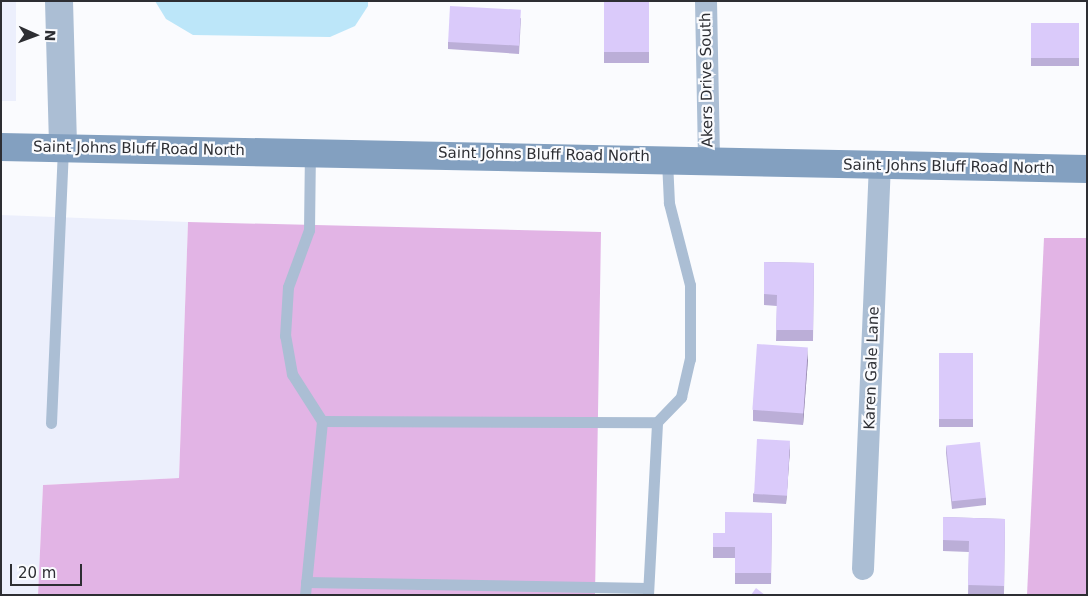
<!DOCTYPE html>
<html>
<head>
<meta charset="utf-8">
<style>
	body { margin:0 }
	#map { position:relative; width:1088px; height:596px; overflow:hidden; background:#fafbfe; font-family:"DejaVu Sans",sans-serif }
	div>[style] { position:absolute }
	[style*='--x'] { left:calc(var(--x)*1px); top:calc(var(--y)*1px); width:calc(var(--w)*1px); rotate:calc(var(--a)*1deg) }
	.built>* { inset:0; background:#eceffc; transform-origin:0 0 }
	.forest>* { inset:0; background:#e2b4e5 }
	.water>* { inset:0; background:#bce6f9 }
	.service>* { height:11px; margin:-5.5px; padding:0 5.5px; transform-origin:5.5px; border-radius:5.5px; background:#abbed4 }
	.minor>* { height:22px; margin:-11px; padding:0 11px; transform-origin:11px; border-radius:11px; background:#abbed4 }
	.tertiary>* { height:28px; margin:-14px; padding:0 14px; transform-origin:14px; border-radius:14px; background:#abbed4 }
	.secondary>* { height:28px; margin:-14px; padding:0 14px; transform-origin:14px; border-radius:14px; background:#83a0c0 }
	.wall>* { inset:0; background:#bbaed7; transform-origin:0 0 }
	.shaded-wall>* { inset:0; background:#998daf }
	.building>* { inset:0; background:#dacafa; transform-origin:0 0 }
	span { translate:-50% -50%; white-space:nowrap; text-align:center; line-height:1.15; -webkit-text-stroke:4.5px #fafbfe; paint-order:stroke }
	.street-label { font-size:15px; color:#2d2e33 }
	.frame { position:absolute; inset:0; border:2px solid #2d2e33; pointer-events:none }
	.north { position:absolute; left:10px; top:10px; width:50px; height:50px; -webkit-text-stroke:4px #fafbfe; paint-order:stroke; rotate:92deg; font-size:14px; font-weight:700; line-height:20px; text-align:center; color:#2d2e33 }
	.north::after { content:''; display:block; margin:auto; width:18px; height:22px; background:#2d2e33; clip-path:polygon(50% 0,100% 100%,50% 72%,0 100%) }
	.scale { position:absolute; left:10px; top:564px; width:72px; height:22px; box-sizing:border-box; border:2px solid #2d2e33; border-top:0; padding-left:6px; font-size:15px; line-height:18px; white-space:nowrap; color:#2d2e33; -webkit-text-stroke:4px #fafbfe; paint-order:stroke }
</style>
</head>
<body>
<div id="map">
	<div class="built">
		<i style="left:1px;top:1px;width:15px;height:100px"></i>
		<i style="clip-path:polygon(1px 215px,188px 222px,179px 478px,43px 485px,38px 595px,1px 595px)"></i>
	</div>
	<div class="forest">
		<i style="clip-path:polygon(188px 222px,601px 232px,595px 595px,38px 595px,43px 485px,179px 478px)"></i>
		<i style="clip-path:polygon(1044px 238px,1087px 238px,1087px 595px,1027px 595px)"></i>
	</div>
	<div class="water">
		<i style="clip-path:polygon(155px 1px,368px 1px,368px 6px,355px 26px,330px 37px,193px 35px,166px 19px)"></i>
	</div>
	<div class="service">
		<i style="--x:322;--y:421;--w:335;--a:0.2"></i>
		<i style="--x:657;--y:422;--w:35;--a:-46"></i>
		<i style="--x:681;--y:397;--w:39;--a:-77"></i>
		<i style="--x:690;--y:359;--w:74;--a:-90"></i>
		<i style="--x:690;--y:285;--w:85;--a:-104.4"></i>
		<i style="--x:669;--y:203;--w:43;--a:-92.7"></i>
		<i style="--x:51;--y:423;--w:275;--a:-87.5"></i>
		<i style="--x:306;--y:582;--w:342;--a:1"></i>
		<i style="--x:305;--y:595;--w:175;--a:-84.4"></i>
		<i style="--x:322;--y:421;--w:56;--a:-122.6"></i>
		<i style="--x:292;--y:374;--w:39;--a:-100"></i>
		<i style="--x:285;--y:336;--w:49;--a:-86.5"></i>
		<i style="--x:288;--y:287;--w:61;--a:-69.8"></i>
		<i style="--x:309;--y:230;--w:78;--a:-89.3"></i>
		<i style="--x:648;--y:595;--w:173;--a:-87"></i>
	</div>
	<div class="minor">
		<i style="--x:706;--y:1;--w:159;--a:88.9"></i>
		<i style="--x:863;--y:569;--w:403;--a:-87.6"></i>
	</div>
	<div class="tertiary">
		<i style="--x:59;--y:1;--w:147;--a:88.4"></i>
	</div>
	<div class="secondary">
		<i style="--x:1;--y:147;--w:1086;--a:1.16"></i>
	</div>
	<div class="wall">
		<i style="left:604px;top:1px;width:45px;height:62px"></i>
		<i style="clip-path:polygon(521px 18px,519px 54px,448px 49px,448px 42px)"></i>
		<i style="left:1031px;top:23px;width:48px;height:43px"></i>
		<i style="clip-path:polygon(764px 262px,814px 263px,813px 341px,776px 341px,777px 306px,764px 305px)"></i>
		<i style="left:973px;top:353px;width:74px;height:34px;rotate:90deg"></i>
		<i style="clip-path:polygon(808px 359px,803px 425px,753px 421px,753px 410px)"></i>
		<i style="clip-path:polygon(946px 446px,986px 498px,986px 505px,952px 509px,946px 453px)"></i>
		<i style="clip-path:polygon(790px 449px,786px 504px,753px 502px,753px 494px)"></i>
		<i style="clip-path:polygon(772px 513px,771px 584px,735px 584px,735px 558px,713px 558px,713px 533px,725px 533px)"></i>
		<i style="clip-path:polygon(943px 517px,1005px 519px,1004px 595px,968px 595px,969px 552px,943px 551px)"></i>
	</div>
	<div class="shaded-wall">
		<i style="clip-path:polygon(808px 348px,808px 359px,803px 425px,803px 414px)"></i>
		<i style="clip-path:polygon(790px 441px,790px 449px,786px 504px,786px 497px)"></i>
	</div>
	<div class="building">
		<i style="left:604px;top:1px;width:45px;height:51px"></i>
		<i style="left:450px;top:6px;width:71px;height:36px;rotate:3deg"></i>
		<i style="left:1031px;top:23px;width:48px;height:35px"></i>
		<i style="clip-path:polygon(764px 262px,814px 263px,813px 330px,776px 330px,777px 295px,764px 294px)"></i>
		<i style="left:757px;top:344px;width:51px;height:66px;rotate:4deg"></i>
		<i style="left:973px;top:353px;width:66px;height:34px;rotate:90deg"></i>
		<i style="left:757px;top:439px;width:33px;height:55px;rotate:3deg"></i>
		<i style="left:980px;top:442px;width:56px;height:34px;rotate:84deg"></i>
		<i style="clip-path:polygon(725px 512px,772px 513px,771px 573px,735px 573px,735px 547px,713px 547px,713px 533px,725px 533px)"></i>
		<i style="clip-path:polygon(943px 517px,1005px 519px,1004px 586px,968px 585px,969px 541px,943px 540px)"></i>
		<i style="clip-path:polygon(756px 588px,765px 595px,751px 595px)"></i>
	</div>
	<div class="street-label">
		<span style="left:707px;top:80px;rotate:-91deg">Akers Drive South</span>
		<span style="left:139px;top:149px;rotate:1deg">Saint Johns Bluff Road North</span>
		<span style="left:544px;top:155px;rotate:1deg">Saint Johns Bluff Road North</span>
		<span style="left:949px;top:167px;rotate:1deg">Saint Johns Bluff Road North</span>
		<span style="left:872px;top:368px;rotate:-88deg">Karen Gale Lane</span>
	</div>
	<div class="frame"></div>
	<div class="north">N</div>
	<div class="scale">20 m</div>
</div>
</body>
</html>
